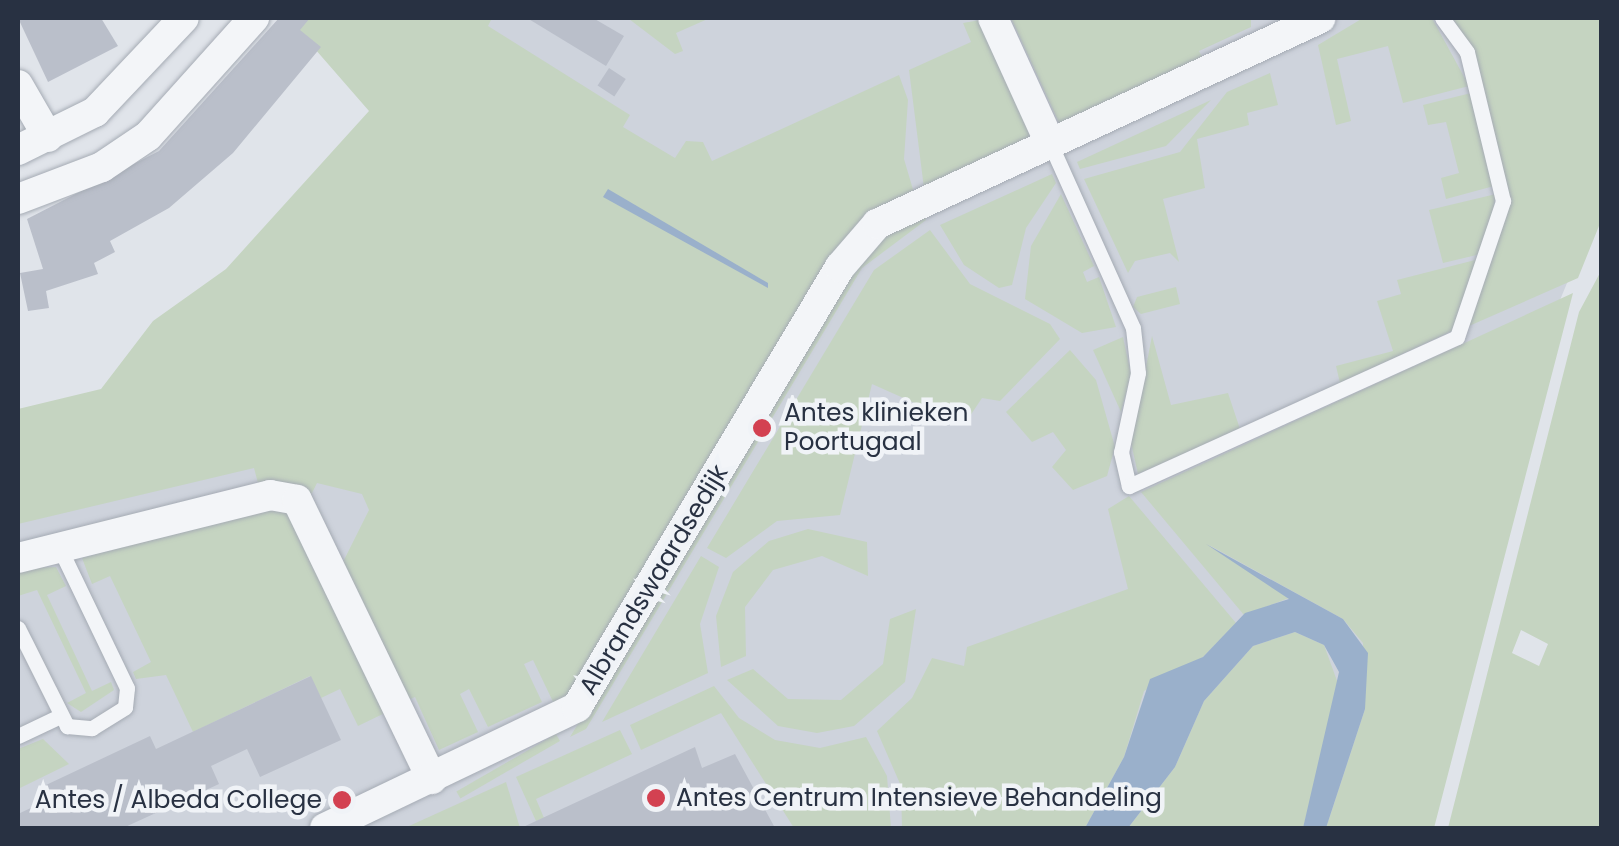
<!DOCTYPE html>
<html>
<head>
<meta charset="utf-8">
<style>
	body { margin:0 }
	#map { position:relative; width:1619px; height:846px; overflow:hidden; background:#e0e4ea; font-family:Poppins,sans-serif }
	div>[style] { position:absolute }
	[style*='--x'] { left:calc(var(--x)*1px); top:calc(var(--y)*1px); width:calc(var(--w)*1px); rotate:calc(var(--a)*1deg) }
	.built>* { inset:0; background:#ced3dc }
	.green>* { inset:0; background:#c5d4c1; transform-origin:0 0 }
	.water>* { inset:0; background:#9ab0cb }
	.building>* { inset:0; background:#babfca; transform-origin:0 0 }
	.roads { filter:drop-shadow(0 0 2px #a5abb4) drop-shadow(0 0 2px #a5abb4) }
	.service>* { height:15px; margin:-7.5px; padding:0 7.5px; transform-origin:7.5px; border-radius:7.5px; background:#f3f5f8 }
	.minor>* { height:30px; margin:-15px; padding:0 15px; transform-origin:15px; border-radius:15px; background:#f3f5f8 }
	.dots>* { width:28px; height:28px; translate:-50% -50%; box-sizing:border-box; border:5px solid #f0f3f7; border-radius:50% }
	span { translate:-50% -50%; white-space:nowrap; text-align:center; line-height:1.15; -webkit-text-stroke:9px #f0f3f7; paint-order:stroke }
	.poi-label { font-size:25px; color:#283142 }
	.left { translate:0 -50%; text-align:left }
	.right { translate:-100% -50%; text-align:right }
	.street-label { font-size:25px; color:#283142 }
	.frame { position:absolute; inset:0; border:20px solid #283142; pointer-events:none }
</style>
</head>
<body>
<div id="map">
	<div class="built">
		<i style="clip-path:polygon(447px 18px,1601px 18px,1601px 201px,1502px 440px,1398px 828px,18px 828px,18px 415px,111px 391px,271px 249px)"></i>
	</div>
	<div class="green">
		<i style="clip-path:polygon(288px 18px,492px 18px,488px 26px,630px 115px,623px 127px,675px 158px,686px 141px,703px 142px,712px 161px,899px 75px,908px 100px,904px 159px,914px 193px,886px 206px,571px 695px,557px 710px,533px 660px,524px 664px,542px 702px,488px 727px,469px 689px,460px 694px,478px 732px,439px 750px,415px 697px,403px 702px,341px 566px,369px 510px,362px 494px,317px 483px,311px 495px,259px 487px,254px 468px,18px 524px,18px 409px,101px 389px,153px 321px,226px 269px,369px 111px)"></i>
		<i style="clip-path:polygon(710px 18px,676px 33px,683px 51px,675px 54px,629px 19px)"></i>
		<i style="clip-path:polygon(1011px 18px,1251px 18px,1251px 27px,1199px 51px,1203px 59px,1060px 125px)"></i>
		<i style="clip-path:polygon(1363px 18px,1432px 18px,1469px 86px,1403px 103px,1388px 46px,1337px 59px,1351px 121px,1336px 125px,1318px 45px)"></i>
		<i style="clip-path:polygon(1452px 18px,1601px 18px,1601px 221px,1578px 278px,1469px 326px,1510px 205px,1472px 48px)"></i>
		<i style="clip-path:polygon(980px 20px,1034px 135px,924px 188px,909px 70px,971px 42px,963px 23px)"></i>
		<i style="clip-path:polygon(1270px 73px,1278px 105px,1247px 113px,1249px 125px,1197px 139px,1205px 188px,1163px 199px,1179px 262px,1170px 253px,1135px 261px,1128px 273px,1084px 179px,1180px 152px,1227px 92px)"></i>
		<i style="clip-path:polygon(1471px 93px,1494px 186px,1446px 199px,1441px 178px,1459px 173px,1446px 122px,1428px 125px,1423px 105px)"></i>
		<i style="clip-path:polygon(1211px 100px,1166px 146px,1080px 169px,1077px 162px)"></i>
		<i style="clip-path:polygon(1052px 174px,1056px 183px,1026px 228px,1012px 285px,999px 288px,964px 265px,940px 225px)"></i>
		<i style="clip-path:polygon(1061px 194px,1094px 266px,1083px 272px,1087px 282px,1099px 277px,1116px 327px,1082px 333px,1025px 299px,1031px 246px)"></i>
		<i style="clip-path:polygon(1496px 194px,1485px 253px,1443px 263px,1429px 210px)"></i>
		<i style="clip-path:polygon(923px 213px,926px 220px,862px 268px,586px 729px,570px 737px,842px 285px,874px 242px)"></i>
		<i style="clip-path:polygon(930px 230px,970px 284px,1050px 324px,1060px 339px,1000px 401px,982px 398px,964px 425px,872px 384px,840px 515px,777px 521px,726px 558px,707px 548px,874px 270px)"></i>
		<i style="clip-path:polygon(1483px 258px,1454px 330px,1340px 383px,1336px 366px,1393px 351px,1377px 301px,1401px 294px,1397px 280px)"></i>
		<i style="clip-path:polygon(evenodd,1601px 271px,1601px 828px,1448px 828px,1579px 312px,1601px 271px,1521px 630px,1548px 644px,1539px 666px,1512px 653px,1521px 630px)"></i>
		<i style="clip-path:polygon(1176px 287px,1180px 304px,1141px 314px,1133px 307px,1137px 297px)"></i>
		<i style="clip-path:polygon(1573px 293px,1434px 828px,1326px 828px,1365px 709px,1363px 643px,1343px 619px,1207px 544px,1289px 598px,1244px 615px,1141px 492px)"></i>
		<i style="clip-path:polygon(1152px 336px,1171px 405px,1228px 393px,1240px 429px,1138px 474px,1131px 443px)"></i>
		<i style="clip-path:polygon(1123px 337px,1131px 374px,1121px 412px,1093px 350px)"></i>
		<i style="clip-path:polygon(1070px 350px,1096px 380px,1115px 447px,1107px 476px,1073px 490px,1052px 467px,1066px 450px,1053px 432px,1032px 442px,1006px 412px)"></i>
		<i style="clip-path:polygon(1129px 496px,1236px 623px,1203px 657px,1144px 691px,1124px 757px,1085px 828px,902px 828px,901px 786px,877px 731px,912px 698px,932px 658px,964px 666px,967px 647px,1128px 589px,1108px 509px)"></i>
		<i style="clip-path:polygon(277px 505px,292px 509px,387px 712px,358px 726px,340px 689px,321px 698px,310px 676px,193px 732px,166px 675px,136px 679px,133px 672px,151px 662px,110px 576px,92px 584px,82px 558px)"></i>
		<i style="clip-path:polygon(808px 529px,867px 542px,868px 576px,822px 556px,773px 570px,745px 607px,746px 656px,721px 667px,716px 616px,733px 572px,769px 541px)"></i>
		<i style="clip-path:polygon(701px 556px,719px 567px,700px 624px,708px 673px,602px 722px)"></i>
		<i style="clip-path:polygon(56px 567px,66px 586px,47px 595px,92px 691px,111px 682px,114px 690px,81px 712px,67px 703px,86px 693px,37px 590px,18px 596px,18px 568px)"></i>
		<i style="clip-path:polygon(916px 609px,905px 682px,854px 726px,817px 733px,778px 726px,727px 680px,753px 669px,788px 699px,841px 700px,883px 664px,890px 619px)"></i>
		<i style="clip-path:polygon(1295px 632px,1324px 645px,1340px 689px,1303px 828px,1128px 828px,1175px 767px,1204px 701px,1253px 646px)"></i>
		<i style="clip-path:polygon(714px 686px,739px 718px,775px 740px,820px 748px,866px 737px,887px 776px,891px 828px,794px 828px,721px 713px,641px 750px,630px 725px)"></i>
		<i style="clip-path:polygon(620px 730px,632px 754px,536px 799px,544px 818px,536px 821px,516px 777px)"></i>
		<i style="left:556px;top:734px;width:8px;height:115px;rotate:60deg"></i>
		<i style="clip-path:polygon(43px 739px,69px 764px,18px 789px,18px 749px)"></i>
		<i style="clip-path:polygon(506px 782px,520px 828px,409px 826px)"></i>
	</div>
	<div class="water">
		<i style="clip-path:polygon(608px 189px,768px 283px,768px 288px,603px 197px)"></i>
		<i style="clip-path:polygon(1206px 544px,1343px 619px,1368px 653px,1365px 709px,1326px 828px,1303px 828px,1339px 672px,1324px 645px,1295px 632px,1253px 646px,1204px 701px,1175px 767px,1128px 828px,1085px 828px,1124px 757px,1150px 679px,1203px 657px,1245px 613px,1289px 599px)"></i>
	</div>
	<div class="building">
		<i style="clip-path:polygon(18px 18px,101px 18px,118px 46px,48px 82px)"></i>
		<i style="clip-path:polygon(279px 18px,310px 18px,300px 30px,321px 47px,233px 153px,169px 208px,110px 241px,115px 252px,94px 263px,98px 274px,46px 291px,49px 308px,28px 311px,20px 273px,43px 269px,27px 219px,159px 151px)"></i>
		<i style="clip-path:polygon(527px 18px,593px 18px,624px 36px,606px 66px)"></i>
		<i style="left:609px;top:68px;width:20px;height:21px;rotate:33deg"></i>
		<i style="clip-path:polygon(311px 676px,341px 740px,260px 777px,247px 749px,211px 766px,219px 784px,123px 828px,18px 828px,18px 814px,52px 798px,46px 785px,150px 736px,156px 749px)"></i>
		<i style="clip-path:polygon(695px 747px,702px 768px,735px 754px,775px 828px,521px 828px)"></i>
	</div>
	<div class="roads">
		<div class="service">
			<i style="--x:1049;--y:141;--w:205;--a:65.8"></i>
			<i style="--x:1133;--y:328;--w:45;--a:83.7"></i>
			<i style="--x:1138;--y:373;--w:81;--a:102.1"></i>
			<i style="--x:1121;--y:452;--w:35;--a:77"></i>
			<i style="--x:1129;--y:486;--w:360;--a:-24.4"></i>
			<i style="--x:1457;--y:337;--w:144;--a:-71.3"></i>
			<i style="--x:1503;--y:201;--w:153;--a:-103.6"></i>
			<i style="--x:1467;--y:52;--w:42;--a:-126.3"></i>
			<i style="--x:18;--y:628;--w:110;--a:63.4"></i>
			<i style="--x:67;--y:726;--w:25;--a:5"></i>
			<i style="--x:92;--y:728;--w:39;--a:-32"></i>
			<i style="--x:125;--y:707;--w:19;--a:-84"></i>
			<i style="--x:127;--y:688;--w:157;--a:-115.7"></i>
			<i style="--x:18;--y:736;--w:44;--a:-25.4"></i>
		</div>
		<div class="minor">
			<i style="--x:993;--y:18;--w:135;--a:65.5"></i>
			<i style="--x:18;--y:85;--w:60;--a:60"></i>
			<i style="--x:18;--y:150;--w:86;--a:-26.3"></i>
			<i style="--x:95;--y:112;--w:129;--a:-46.6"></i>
			<i style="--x:18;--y:199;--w:90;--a:-20.9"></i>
			<i style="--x:102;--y:167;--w:55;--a:-34"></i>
			<i style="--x:148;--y:136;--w:159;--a:-48.1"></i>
			<i style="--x:18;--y:558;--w:260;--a:-14"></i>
			<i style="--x:270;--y:495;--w:27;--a:10"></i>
			<i style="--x:297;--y:500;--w:310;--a:64.2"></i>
			<i style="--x:325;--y:828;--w:280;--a:-25.6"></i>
			<i style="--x:577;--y:707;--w:513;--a:-59.13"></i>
			<i style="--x:840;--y:267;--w:57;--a:-49.3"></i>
			<i style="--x:877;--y:224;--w:489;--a:-24.9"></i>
		</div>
	</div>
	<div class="dots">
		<i style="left:762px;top:428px;background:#d34151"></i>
		<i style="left:656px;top:798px;background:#d34151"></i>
		<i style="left:342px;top:800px;background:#d34151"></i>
	</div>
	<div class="poi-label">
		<span class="left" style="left:784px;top:428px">Antes klinieken<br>Poortugaal</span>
		<span class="left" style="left:676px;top:798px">Antes Centrum Intensieve Behandeling</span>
		<span class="right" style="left:322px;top:800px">Antes / Albeda College</span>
	</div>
	<div class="street-label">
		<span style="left:654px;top:580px;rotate:-59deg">Albrandswaardsedijk</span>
	</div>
	<div class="frame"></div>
</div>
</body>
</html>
